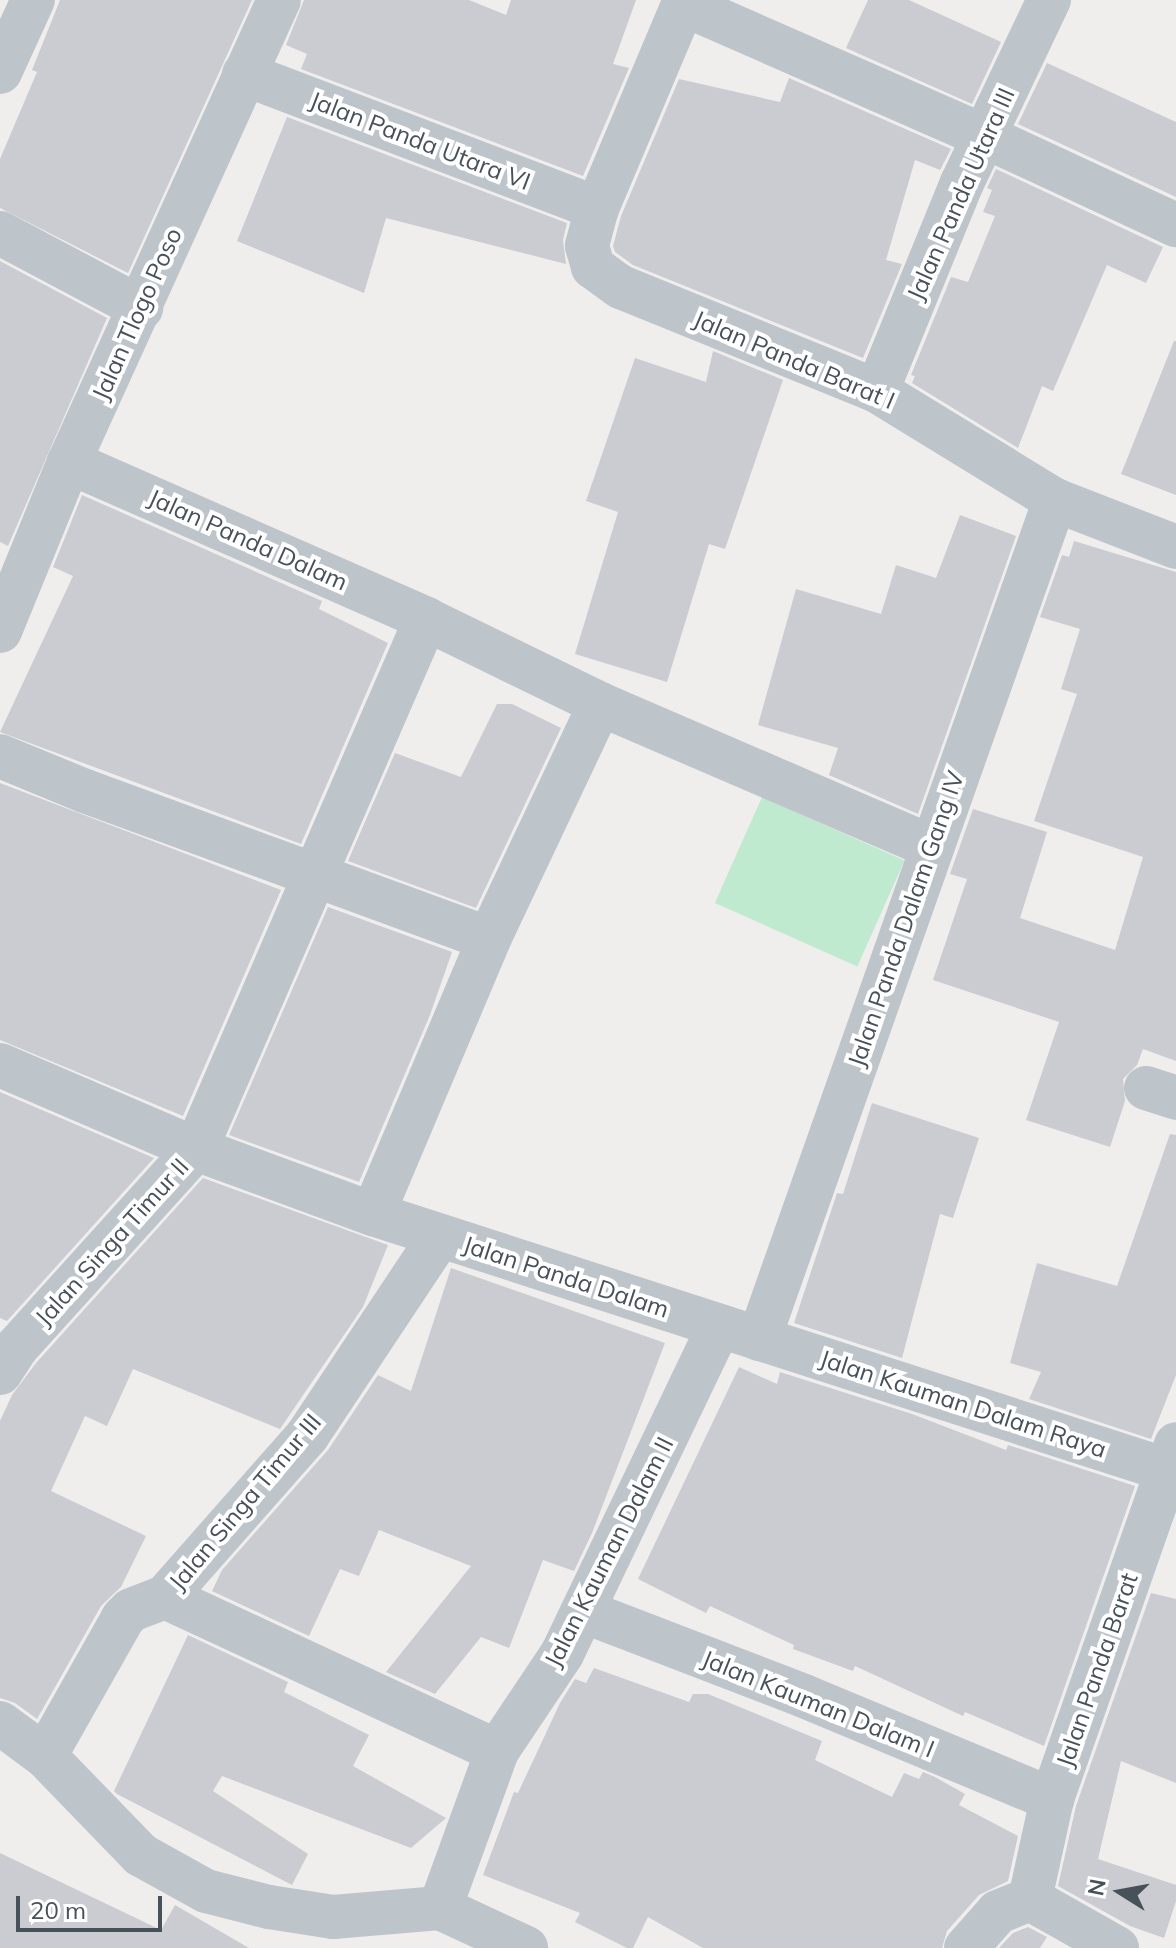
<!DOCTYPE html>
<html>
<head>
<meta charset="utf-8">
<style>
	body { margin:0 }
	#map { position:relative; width:1176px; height:1948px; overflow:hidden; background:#f0eded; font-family:Mulish,sans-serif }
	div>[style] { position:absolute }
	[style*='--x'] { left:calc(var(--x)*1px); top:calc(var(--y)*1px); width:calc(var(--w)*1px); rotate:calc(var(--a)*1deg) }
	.green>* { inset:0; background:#bfeacf; transform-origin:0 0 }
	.building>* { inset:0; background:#caccd1 }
	.minor>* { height:44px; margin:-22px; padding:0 22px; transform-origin:22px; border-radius:22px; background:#bdc5cb }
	span { translate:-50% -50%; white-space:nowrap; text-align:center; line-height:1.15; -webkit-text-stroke:8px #fff; paint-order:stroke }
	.street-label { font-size:24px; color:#475159 }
	.north { position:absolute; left:1080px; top:1852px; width:80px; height:80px; -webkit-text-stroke:6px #fff; paint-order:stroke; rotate:281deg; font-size:22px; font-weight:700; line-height:32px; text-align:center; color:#475159 }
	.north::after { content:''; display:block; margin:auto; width:28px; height:36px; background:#475159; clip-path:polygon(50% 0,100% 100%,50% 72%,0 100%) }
	.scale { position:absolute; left:16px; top:1896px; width:146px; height:36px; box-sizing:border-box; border:4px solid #475159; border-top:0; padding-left:10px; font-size:24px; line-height:28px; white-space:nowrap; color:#475159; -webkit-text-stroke:6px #fff; paint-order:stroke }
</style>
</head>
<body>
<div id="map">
	<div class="green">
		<i style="left:762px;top:797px;width:156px;height:116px;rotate:24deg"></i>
	</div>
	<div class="building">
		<i style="clip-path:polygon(60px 0,252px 0,128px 273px,0 208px,0 159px,37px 72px,32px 70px)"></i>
		<i style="clip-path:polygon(304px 0,469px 0,506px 15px,511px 0,636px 0,613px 64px,629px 68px,583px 176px,301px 69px,307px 54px,286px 45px)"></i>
		<i style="clip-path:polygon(868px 0,909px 0,1001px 42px,972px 104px,846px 48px)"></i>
		<i style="clip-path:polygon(1047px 63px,1176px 122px,1176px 197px,1018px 124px)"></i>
		<i style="clip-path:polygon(789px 78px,951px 149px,940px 170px,915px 160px,886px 260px,902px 264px,863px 358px,633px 265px,615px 252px,613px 246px,621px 216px,679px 79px,780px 102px)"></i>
		<i style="clip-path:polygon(287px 117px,567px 223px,563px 240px,566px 264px,386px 218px,364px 293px,237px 241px)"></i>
		<i style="clip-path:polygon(996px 169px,1163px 247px,1146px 283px,1107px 265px,1053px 391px,1042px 386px,1018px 448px,912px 383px,915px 376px,911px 375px,951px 277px,968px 282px,995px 216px,983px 212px,992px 190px,987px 188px)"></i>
		<i style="clip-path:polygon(0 261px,107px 318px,8px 546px,0 542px)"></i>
		<i style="clip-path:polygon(1174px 341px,1176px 341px,1176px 495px,1121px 474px)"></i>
		<i style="clip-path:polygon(713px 351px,783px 380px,725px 549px,709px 544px,667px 682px,575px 654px,618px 512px,586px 501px,635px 358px,706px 382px)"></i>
		<i style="clip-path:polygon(82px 495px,322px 601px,319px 609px,388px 643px,301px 844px,0 732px,73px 576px,53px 567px)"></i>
		<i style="clip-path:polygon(960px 515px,1016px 536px,918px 814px,829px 775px,838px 748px,758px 725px,796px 589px,881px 614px,896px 565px,936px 578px)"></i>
		<i style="clip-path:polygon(1074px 541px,1176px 572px,1176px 1061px,1143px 1049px,1137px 1065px,1123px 1079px,1125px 1101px,1110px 1147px,1026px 1120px,1059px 1022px,933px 980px,967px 879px,950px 874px,973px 809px,1047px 832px,1020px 918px,1115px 950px,1143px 857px,1034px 821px,1077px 694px,1061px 689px,1080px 629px,1040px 617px,1062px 555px,1069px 557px)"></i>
		<i style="clip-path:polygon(497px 704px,512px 704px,561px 728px,476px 908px,348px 861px,395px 753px,461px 777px)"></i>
		<i style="clip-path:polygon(0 783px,281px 890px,183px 1116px,0 1040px)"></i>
		<i style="clip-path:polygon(328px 907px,452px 952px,430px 1015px,359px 1182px,229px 1135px)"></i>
		<i style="clip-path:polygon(0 1092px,154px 1158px,7px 1321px,0 1318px)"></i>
		<i style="clip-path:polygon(872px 1103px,979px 1138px,953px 1218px,940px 1214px,902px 1358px,794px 1323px,837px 1193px,843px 1194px)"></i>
		<i style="clip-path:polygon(1170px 1134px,1176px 1135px,1176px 1375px,1151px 1439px,1029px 1399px,1041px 1372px,1010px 1363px,1037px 1263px,1117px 1286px)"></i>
		<i style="clip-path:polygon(203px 1178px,388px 1245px,363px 1307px,280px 1429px,133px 1369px,107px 1426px,85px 1416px,51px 1491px,146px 1536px,121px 1587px,101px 1606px,37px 1719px,15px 1703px,0 1698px,0 1421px,12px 1395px,36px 1363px)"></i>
		<i style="clip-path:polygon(451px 1268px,665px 1343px,592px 1533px,574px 1571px,543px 1560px,509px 1648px,481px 1637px,435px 1694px,386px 1672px,471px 1566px,379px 1530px,359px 1576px,340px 1569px,309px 1636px,212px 1591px,222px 1570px,328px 1450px,378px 1375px,411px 1391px)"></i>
		<i style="clip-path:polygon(739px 1367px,777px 1384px,780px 1372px,912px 1414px,1006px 1450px,1008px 1445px,1135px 1486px,1044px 1746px,965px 1712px,963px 1716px,855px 1666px,853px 1671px,793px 1649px,794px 1645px,710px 1606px,706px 1613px,638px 1579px)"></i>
		<i style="clip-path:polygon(1151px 1593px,1176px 1599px,1176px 1783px,1121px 1761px,1098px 1859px,1176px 1885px,1176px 1901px,1164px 1938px,1130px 1926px,1058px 1886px,1076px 1806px)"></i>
		<i style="clip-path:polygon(188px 1635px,288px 1682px,284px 1692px,369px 1735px,353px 1766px,446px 1818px,411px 1848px,222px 1776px,213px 1791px,308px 1854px,292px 1885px,117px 1794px,114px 1791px)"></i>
		<i style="clip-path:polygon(594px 1668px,689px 1702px,693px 1694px,708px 1694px,822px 1741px,815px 1760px,892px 1797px,904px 1773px,919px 1779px,923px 1772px,935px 1777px,965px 1794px,959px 1805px,1018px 1836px,1008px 1881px,979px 1895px,947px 1931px,942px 1948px,703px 1948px,648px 1917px,633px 1948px,627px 1948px,575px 1922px,580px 1913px,483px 1875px,514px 1792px,518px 1793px,560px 1703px,575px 1679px,586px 1683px)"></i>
		<i style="clip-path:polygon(0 1853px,161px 1930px,175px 1905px,249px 1948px,0 1948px)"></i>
		<i style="clip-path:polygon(1028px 1927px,1047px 1937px,1040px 1948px,999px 1948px,1013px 1933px)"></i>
	</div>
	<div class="minor">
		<i style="--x:685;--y:0;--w:226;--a:112.9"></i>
		<i style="--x:597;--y:208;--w:39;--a:105"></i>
		<i style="--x:587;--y:246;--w:22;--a:74"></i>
		<i style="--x:593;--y:267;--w:34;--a:36"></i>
		<i style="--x:621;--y:287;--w:276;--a:22.1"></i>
		<i style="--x:877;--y:391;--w:209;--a:31.5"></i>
		<i style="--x:1055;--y:500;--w:130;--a:21.2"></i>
		<i style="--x:683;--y:4;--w:329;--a:23.7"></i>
		<i style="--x:984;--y:136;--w:212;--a:24.9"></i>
		<i style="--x:0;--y:72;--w:79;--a:-65.4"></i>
		<i style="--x:244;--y:74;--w:378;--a:20.8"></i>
		<i style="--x:0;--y:233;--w:160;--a:28"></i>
		<i style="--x:877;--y:391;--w:225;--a:-67.8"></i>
		<i style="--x:962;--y:183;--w:203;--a:-64.6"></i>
		<i style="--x:69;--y:462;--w:390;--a:23.7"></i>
		<i style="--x:426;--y:619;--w:194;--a:26"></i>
		<i style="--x:600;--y:704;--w:361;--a:23.3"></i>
		<i style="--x:0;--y:631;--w:183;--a:-67.8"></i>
		<i style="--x:69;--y:462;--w:507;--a:-65.56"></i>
		<i style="--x:0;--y:756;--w:92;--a:22.4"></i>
		<i style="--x:85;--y:791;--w:430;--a:20.1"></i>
		<i style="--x:0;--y:1065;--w:213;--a:23.2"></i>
		<i style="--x:196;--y:1149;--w:189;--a:20.2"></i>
		<i style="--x:373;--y:1214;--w:834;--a:17.87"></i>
		<i style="--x:1146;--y:1088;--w:32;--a:18"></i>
		<i style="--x:373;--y:1214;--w:298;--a:-67.1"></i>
		<i style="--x:489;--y:939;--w:260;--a:-64.7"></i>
		<i style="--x:759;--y:1339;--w:890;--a:-70.57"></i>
		<i style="--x:0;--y:1373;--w:30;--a:-57"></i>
		<i style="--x:16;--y:1348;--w:268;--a:-47.9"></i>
		<i style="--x:196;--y:1149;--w:578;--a:-66.54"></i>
		<i style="--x:165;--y:1597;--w:366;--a:24.9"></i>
		<i style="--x:583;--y:1611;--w:237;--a:21"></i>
		<i style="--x:804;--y:1696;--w:269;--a:22.6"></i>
		<i style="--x:0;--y:1723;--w:56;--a:36.3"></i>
		<i style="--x:45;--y:1756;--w:138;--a:45.9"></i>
		<i style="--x:141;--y:1855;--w:74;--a:29"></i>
		<i style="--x:206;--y:1891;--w:65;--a:14.3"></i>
		<i style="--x:269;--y:1907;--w:65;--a:8.9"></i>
		<i style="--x:333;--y:1917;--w:107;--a:-4.8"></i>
		<i style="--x:440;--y:1908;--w:95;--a:24.9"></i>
		<i style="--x:45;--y:1756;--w:159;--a:-60.5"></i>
		<i style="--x:123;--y:1618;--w:11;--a:-45"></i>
		<i style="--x:131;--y:1610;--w:36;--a:-21"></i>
		<i style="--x:165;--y:1597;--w:215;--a:-48.6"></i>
		<i style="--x:307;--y:1436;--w:240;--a:-56.4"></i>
		<i style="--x:1030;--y:1899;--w:102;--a:-77.6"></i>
		<i style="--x:1052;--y:1799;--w:376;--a:-70.7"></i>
		<i style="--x:1030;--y:1899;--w:100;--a:29.4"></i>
		<i style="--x:440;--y:1908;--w:167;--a:-70"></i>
		<i style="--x:497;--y:1751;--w:117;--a:-56.2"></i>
		<i style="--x:562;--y:1654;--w:364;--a:-64.4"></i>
		<i style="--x:966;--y:1948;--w:48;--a:-48.4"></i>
		<i style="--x:998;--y:1912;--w:35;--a:-22"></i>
	</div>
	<div class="street-label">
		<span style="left:420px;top:141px;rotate:21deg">Jalan Panda Utara VI</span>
		<span style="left:961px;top:194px;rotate:-66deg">Jalan Panda Utara III</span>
		<span style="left:137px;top:314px;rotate:-66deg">Jalan Tlogo Poso</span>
		<span style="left:794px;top:360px;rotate:23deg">Jalan Panda Barat I</span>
		<span style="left:248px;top:540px;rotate:24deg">Jalan Panda Dalam</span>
		<span style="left:906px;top:919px;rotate:-71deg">Jalan Panda Dalam Gang IV</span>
		<span style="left:112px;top:1242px;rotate:-48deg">Jalan Singa Timur II</span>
		<span style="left:566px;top:1277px;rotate:18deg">Jalan Panda Dalam</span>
		<span style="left:963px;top:1404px;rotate:18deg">Jalan Kauman Dalam Raya</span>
		<span style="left:245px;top:1502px;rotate:-50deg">Jalan Singa Timur III</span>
		<span style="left:609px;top:1552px;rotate:-63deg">Jalan Kauman Dalam II</span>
		<span style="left:1097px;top:1670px;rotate:-71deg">Jalan Panda Barat</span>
		<span style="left:818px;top:1704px;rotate:22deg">Jalan Kauman Dalam I</span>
	</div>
	<div class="north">N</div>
	<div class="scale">20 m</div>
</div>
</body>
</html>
